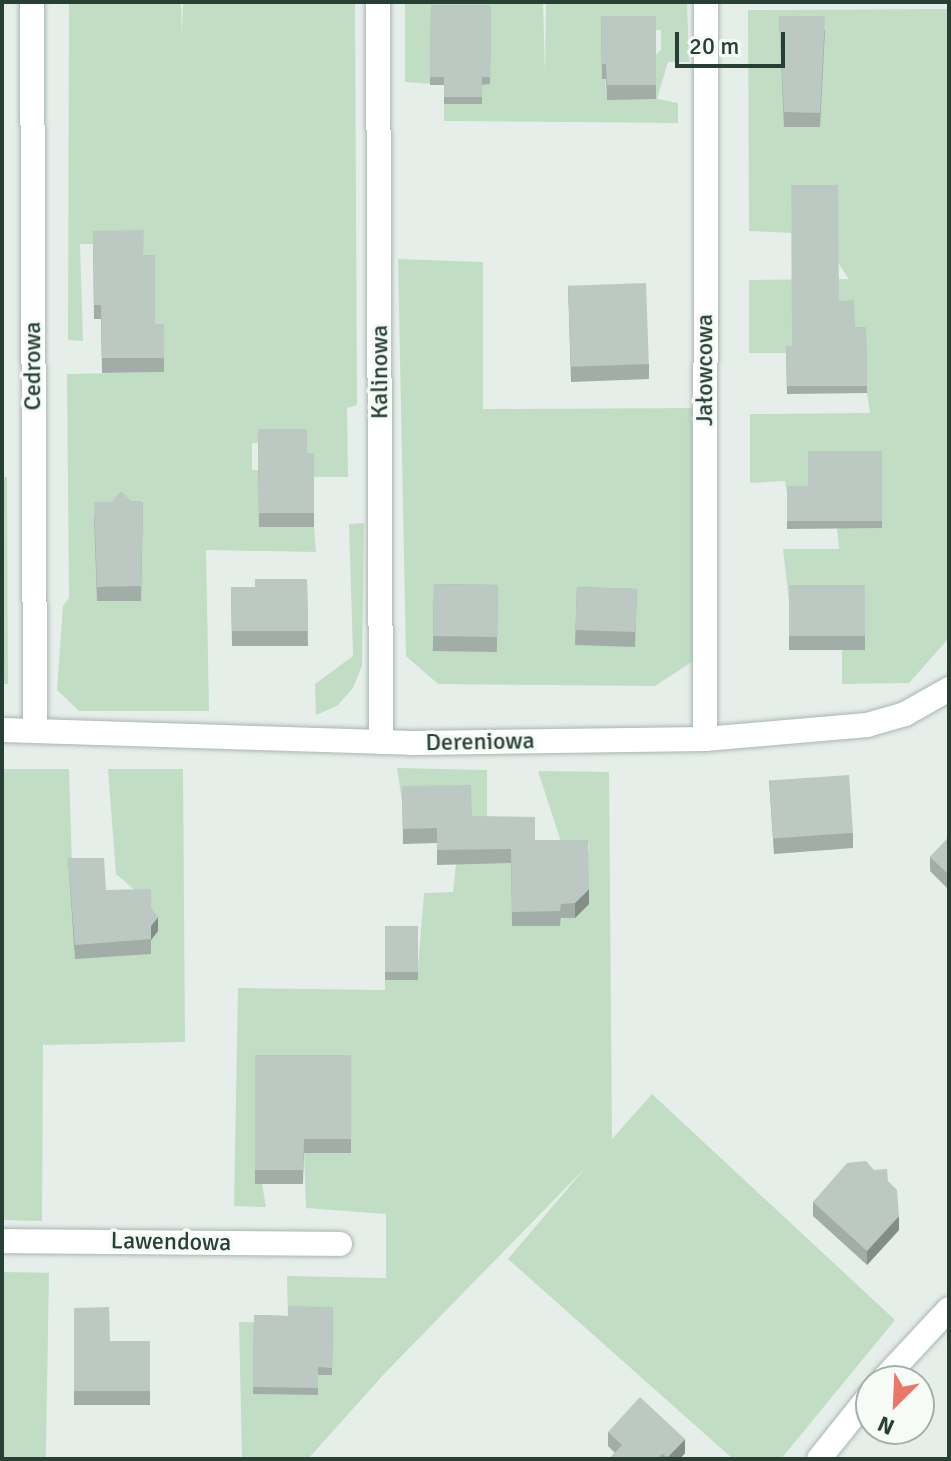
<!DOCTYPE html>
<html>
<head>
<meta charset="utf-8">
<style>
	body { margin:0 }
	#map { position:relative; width:951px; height:1461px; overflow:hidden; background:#e6eeea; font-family:Signika,sans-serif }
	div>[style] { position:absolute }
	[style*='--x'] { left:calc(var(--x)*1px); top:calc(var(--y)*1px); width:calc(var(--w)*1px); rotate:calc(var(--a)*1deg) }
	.green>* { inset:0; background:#c1dec5; transform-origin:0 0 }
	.roads { filter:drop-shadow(0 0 2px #a9b6b0) drop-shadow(0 0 2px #a9b6b0) }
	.minor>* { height:24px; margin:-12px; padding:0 12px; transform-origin:12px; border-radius:12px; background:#fff }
	.wall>* { inset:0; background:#a2ada7; transform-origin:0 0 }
	.shaded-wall>* { inset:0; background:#848d88 }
	.building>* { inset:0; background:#bcc9c2; transform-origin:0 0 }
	span { translate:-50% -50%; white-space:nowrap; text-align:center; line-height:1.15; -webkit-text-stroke:7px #f7fbf8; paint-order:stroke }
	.street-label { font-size:24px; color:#264035 }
	.frame { position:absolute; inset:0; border:4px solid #264035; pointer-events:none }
	.north { position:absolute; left:855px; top:1365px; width:80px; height:80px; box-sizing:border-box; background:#f7fbf8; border:2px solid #a3b0aa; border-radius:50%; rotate:204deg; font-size:22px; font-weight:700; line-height:32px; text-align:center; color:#264035 }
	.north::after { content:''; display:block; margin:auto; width:28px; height:36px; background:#eb7768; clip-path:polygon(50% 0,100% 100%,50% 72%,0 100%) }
	.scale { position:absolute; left:675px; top:32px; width:110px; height:36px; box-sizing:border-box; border:4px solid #264035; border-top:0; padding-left:10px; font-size:24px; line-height:28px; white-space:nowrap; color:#264035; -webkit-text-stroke:6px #f7fbf8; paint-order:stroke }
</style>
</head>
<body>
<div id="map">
	<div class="green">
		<i style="clip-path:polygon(69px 2px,181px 2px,182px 33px,183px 2px,355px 2px,357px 405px,347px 408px,348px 477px,314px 477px,314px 468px,307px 467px,306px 443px,252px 443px,252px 470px,259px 470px,259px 527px,314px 527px,316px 552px,206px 550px,209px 711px,79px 711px,57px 690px,63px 606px,69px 598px,67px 374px,164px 372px,148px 338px,155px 319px,155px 270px,143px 270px,143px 245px,80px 244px,83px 341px,68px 340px)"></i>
		<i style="clip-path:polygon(evenodd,405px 2px,543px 2px,545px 76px,546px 2px,687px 2px,689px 62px,668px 62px,657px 99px,678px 103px,678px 123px,444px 121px,444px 85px,405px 82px,405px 2px,661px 30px,661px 50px,607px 100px,601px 31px,661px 30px)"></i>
		<i style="clip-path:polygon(948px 9px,949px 638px,909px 683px,842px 684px,842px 650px,865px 650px,789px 601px,783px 549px,839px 549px,837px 528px,882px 528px,808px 493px,787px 493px,785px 481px,750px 483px,750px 414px,870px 413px,867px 393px,792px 308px,796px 353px,749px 353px,749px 280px,849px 279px,791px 193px,791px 233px,749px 231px,748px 10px)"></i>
		<i style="clip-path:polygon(398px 259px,483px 262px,483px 409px,695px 408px,693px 661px,655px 686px,438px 684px,406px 656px)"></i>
		<i style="clip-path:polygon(2px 477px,7px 477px,8px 684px,2px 684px)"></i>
		<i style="clip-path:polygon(364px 523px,362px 666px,353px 688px,337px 706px,316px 715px,315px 684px,353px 656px,349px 524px)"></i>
		<i style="clip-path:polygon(397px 768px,487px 770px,487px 832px,511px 831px,512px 926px,559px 926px,588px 854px,589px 845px,562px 845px,538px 771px,609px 772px,612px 1139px,652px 1094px,895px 1320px,781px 1459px,733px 1459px,508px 1259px,586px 1167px,384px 1374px,308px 1459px,242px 1459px,239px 1322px,288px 1323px,287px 1276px,386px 1278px,386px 1214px,306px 1208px,304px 1153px,350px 1070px,255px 1184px,262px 1184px,266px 1207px,234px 1206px,238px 988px,385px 990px,385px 980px,417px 979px,424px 893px,453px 892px,456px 864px,402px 801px)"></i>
		<i style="clip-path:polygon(2px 769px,69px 769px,75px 959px,151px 904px,116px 874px,108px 769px,183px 769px,185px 1042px,43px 1045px,42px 1221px,2px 1220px)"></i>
		<i style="left:2px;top:1272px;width:47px;height:187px;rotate:1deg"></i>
	</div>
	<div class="roads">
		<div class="minor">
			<i style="--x:32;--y:2;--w:728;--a:89.76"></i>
			<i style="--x:378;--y:2;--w:740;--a:89.77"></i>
			<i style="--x:2;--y:730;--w:410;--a:1.8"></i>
			<i style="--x:412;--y:743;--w:293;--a:-0.8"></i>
			<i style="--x:705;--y:739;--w:163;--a:-4.9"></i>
			<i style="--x:867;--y:725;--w:40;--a:-16"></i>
			<i style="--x:905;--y:714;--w:51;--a:-29.6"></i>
			<i style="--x:705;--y:739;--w:737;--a:-89.92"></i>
			<i style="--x:2;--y:1241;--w:338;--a:0.5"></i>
			<i style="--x:882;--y:1381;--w:98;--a:-47.1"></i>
			<i style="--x:819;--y:1459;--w:83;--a:-51.3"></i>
		</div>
	</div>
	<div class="wall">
		<i style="clip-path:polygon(431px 5px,491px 5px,490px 84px,482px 85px,482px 104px,444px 104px,444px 85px,430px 85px)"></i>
		<i style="clip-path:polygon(601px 16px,656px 16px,656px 99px,607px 100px,606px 79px,602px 79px)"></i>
		<i style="clip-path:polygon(779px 16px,825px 31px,820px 127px,784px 127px)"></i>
		<i style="clip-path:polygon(93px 231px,143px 255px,155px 324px,164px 324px,164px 372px,102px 373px,101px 319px,94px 319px)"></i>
		<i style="clip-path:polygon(568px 286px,649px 364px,649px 379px,571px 382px)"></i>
		<i style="clip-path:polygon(839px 301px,855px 327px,866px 327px,867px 393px,787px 394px,786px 346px,792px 346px)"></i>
		<i style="clip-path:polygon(258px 429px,307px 453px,314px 453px,314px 527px,259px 527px)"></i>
		<i style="clip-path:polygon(882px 451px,882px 528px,787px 529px,787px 486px,808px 486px)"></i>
		<i style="clip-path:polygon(131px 501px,143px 502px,141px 601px,97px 601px,94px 516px)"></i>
		<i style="clip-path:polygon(307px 579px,308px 646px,232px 646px,231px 587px,255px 587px)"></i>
		<i style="left:434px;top:584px;width:64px;height:67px;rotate:1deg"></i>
		<i style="left:865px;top:585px;width:65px;height:76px;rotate:90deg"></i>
		<i style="left:577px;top:587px;width:60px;height:58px;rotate:2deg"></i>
		<i style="clip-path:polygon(769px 780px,853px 833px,853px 848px,774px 854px)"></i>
		<i style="clip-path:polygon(402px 786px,472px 816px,535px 840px,589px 904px,575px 918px,561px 918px,560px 926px,512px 926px,511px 863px,437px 865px,437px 843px,403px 844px)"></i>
		<i style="clip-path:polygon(949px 837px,949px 890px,930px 871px,930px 857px)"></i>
		<i style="clip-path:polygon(68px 858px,106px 890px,151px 908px,158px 931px,151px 940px,151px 954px,75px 959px)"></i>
		<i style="left:385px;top:926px;width:33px;height:54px"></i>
		<i style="clip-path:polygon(255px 1055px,351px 1055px,351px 1153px,304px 1153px,303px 1184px,255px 1184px)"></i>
		<i style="clip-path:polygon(888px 1181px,899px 1230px,867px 1265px,813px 1216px,813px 1202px)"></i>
		<i style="clip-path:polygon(333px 1307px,332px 1375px,318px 1375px,318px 1395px,253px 1394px,254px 1315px,288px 1316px)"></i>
		<i style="clip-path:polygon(74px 1308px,110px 1341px,150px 1341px,150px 1405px,74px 1405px)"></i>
		<i style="clip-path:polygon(608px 1432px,685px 1453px,680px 1459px,609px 1459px,615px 1453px,608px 1446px)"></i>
	</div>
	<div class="shaded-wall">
		<i style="clip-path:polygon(589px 889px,589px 904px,575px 918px,575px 903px)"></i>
		<i style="clip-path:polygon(158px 917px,158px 931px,151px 940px,151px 926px)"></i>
		<i style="clip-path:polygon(899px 1216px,899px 1230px,867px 1265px,867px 1251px)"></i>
		<i style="clip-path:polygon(685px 1439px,685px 1453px,680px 1459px,668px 1459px,668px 1457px)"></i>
	</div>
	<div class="building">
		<i style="clip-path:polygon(431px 5px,491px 5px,490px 77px,482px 77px,482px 97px,444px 97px,444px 77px,430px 77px)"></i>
		<i style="clip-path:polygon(601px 16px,656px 16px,656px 85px,607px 85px,606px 64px,602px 64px)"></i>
		<i style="clip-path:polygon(779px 16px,825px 16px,820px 113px,784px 112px)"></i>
		<i style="clip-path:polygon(791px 185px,838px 185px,839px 301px,854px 300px,855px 327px,866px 327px,867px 386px,787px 386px,786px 346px,792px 346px)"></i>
		<i style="clip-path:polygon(144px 230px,143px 255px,155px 255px,155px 324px,164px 324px,164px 358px,102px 358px,101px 305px,94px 305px,93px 231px)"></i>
		<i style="left:646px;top:283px;width:81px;height:78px;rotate:88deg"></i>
		<i style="clip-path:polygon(258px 429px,307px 429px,307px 453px,314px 453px,314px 513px,259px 513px)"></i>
		<i style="clip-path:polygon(808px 451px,882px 451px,882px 521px,787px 521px,787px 486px,808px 486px)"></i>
		<i style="clip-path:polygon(121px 491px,131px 501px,143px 502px,141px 586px,97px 587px,94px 502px,112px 502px)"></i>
		<i style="clip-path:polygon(255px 579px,307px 579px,308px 631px,232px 631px,231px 587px,255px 587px)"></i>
		<i style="left:434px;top:584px;width:64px;height:52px;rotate:1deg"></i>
		<i style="left:865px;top:585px;width:51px;height:76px;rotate:90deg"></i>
		<i style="left:577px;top:587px;width:60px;height:43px;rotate:2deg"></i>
		<i style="left:849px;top:775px;width:58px;height:80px;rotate:86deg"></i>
		<i style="clip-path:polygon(471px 785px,472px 816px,535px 817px,535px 840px,588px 840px,589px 889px,575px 903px,561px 904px,560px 911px,512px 912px,511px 849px,437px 850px,437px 828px,403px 829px,402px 786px)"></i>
		<i style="clip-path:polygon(949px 837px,949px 875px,930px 857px)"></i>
		<i style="clip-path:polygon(68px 858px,104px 858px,106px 890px,151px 889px,151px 908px,158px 917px,151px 926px,151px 939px,75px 945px)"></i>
		<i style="left:385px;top:926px;width:33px;height:46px"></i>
		<i style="clip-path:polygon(255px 1055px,351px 1055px,351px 1139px,304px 1139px,303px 1170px,255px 1170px)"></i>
		<i style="clip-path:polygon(866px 1161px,874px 1170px,887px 1169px,888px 1181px,897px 1190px,899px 1216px,867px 1251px,813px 1202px,847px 1163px)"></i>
		<i style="clip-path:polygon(288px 1306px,333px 1307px,332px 1368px,318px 1367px,318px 1388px,253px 1387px,254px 1315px,288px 1316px)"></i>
		<i style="clip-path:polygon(109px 1307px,110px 1341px,150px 1341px,150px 1391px,74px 1391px,74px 1308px)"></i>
		<i style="clip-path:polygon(640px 1397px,685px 1439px,668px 1457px,662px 1454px,657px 1459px,609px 1459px,622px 1445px,608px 1432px)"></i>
	</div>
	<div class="street-label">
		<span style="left:33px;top:366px;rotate:-90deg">Cedrowa</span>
		<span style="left:705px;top:370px;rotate:-90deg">Jałowcowa</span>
		<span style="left:380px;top:372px;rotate:-90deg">Kalinowa</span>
		<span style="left:480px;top:742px;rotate:-1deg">Dereniowa</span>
		<span style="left:171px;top:1242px;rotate:1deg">Lawendowa</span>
	</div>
	<div class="frame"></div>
	<div class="north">N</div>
	<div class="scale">20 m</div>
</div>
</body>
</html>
